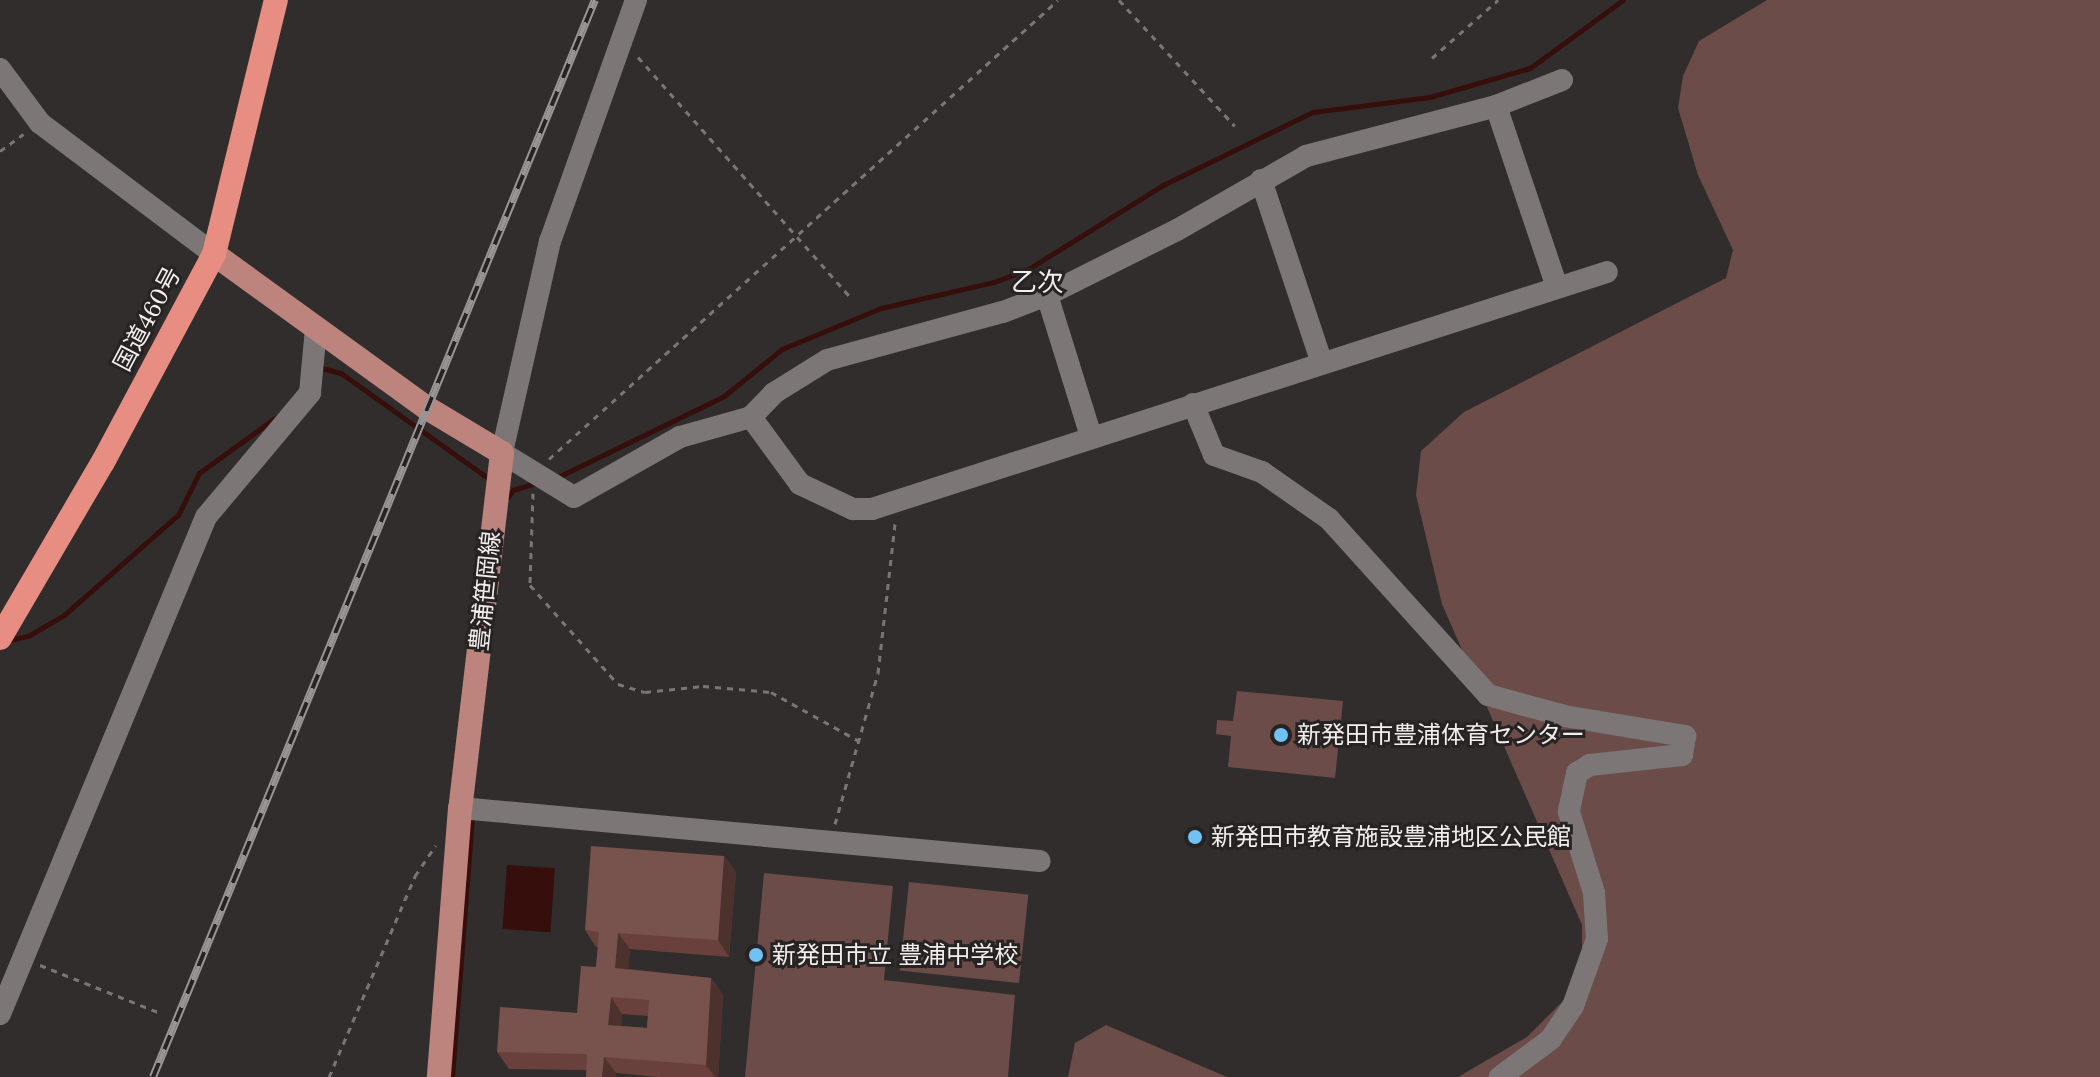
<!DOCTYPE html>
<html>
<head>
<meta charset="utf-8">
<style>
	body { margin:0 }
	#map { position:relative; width:2100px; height:1077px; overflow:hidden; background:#312d2c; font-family:Lora,"Noto Sans JP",serif }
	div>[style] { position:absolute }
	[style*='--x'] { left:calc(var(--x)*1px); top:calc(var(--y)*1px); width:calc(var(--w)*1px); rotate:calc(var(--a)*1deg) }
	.green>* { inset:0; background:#6b4c48; transform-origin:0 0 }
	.water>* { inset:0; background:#360e0b; transform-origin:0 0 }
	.stream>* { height:5px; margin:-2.5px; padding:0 2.5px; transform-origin:2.5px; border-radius:2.5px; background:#360e0b }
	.path>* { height:3px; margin-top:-1.5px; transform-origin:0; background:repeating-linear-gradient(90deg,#797675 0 6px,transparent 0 12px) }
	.minor>* { height:22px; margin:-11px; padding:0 11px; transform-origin:11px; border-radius:11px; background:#7c7776 }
	.major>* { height:24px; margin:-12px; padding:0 12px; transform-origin:12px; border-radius:12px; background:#bd847d }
	.highway>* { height:24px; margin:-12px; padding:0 12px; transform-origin:12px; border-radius:12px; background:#e88d82 }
	.rail>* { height:8px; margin-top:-4px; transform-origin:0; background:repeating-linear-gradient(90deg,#272323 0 15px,#989594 0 30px); box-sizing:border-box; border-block:2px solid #989594 }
	.wall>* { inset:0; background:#69403b }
	.shaded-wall>* { inset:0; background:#4d312d }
	.building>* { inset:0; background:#78534e }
	.dots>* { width:22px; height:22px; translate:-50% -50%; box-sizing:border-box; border:4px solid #272323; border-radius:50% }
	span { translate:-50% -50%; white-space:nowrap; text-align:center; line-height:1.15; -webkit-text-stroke:6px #272323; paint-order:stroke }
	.street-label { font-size:24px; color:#f1efee }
	.poi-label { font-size:24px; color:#f1efee }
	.left { translate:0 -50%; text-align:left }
	.neighbourhood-label { font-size:26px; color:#f1efee }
</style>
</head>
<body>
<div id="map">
	<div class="green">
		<i style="clip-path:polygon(1767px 0,2100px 0,2100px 1077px,1458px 1077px,1527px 1037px,1565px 999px,1582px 970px,1582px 925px,1442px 604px,1416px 495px,1421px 451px,1464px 412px,1726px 278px,1733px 250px,1698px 175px,1678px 108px,1683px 76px,1699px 41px)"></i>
		<i style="clip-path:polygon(1237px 691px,1343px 701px,1335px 778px,1228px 767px,1231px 736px,1216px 734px,1217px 720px,1233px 721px)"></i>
		<i style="clip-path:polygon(764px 873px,893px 886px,884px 980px,1015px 995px,1008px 1077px,745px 1077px)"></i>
		<i style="left:909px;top:882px;width:120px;height:89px;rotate:6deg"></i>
		<i style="clip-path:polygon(1106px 1025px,1227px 1077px,1068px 1077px,1075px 1043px)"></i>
	</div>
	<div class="water">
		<i style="left:507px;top:865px;width:48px;height:64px;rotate:4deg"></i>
	</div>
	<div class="stream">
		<i style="--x:318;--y:367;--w:24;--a:15"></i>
		<i style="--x:341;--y:373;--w:186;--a:35.6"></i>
		<i style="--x:558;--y:477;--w:185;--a:-26"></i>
		<i style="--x:724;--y:396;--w:75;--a:-39"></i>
		<i style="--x:782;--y:349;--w:107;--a:-22.5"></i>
		<i style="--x:881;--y:308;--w:116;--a:-13"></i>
		<i style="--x:994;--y:282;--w:39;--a:-21"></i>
		<i style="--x:1030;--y:268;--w:157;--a:-32"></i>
		<i style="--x:1163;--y:185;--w:167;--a:-26"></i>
		<i style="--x:1313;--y:112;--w:118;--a:-7.3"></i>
		<i style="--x:1430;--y:97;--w:104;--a:-16.2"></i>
		<i style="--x:1530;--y:68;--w:115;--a:-36.2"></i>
		<i style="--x:508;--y:497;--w:9;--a:-54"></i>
		<i style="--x:513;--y:490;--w:24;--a:-17"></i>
		<i style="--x:9;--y:640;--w:19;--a:-12"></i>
		<i style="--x:28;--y:636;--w:42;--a:-30.3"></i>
		<i style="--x:64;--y:615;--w:152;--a:-41.3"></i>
		<i style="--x:178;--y:515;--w:47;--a:-63.4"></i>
		<i style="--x:199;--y:473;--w:94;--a:-35.9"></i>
		<i style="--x:452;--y:1077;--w:261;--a:-85.6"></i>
	</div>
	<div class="path">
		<i style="--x:1119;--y:0;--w:171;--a:47.4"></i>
		<i style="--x:638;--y:57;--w:320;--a:48.5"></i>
		<i style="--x:1432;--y:58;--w:88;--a:-41.3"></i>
		<i style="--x:0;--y:151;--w:29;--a:-36"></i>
		<i style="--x:549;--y:459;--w:685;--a:-42.04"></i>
		<i style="--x:533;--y:493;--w:92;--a:91.9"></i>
		<i style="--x:530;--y:585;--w:132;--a:48.4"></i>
		<i style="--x:618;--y:684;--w:28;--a:17"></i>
		<i style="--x:645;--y:692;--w:58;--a:-5.9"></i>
		<i style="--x:703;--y:686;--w:68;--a:5"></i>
		<i style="--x:771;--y:692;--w:101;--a:29.1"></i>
		<i style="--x:835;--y:824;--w:157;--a:-74.1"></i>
		<i style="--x:878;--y:673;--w:151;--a:-83.5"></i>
		<i style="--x:40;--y:965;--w:132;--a:21.7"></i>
		<i style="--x:329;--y:1077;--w:219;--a:-66.8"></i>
		<i style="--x:415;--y:876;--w:37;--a:-56"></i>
	</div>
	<div class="minor">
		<i style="--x:636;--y:0;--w:256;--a:109.6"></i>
		<i style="--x:550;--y:241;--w:217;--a:102.8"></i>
		<i style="--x:502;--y:453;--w:84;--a:31.4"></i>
		<i style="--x:574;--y:497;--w:122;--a:-29.5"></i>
		<i style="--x:680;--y:437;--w:74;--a:-15.7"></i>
		<i style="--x:751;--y:417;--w:33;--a:-46"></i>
		<i style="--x:774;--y:393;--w:62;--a:-31.9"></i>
		<i style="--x:827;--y:360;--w:182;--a:-15.3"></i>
		<i style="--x:1003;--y:312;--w:47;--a:-21.1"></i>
		<i style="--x:1047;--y:295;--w:145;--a:-26.6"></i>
		<i style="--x:1177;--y:230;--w:149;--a:-29.8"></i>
		<i style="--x:1306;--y:156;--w:196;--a:-14.7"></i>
		<i style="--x:1496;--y:106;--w:71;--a:-21.5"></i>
		<i style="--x:0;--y:69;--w:67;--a:53.5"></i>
		<i style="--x:40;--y:123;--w:218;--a:37"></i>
		<i style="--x:1496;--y:106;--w:191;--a:71.4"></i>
		<i style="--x:1261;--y:180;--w:193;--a:71.6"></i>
		<i style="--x:1047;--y:295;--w:148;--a:72.7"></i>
		<i style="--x:1193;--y:404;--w:55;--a:67.6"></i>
		<i style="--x:1214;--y:455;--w:51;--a:19.5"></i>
		<i style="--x:1262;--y:472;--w:82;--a:35"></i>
		<i style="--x:1329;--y:519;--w:237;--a:47.9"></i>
		<i style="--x:1488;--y:695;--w:79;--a:15.4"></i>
		<i style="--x:1564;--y:716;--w:123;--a:9.4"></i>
		<i style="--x:1685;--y:736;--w:19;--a:99"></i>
		<i style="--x:1682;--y:755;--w:93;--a:173.8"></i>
		<i style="--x:1590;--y:765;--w:15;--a:148"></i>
		<i style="--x:1577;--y:773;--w:40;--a:102"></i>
		<i style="--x:1569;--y:812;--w:85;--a:72.8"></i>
		<i style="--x:1594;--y:893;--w:46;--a:86.3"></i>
		<i style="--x:1597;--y:939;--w:71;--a:109.7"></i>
		<i style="--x:1573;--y:1006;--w:40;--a:124"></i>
		<i style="--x:1551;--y:1039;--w:64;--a:143.3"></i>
		<i style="--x:751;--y:417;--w:83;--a:53.8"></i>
		<i style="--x:800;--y:484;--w:59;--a:25.3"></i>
		<i style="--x:853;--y:509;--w:19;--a:0"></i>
		<i style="--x:872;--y:509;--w:772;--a:-17.87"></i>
		<i style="--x:460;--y:808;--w:582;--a:5.22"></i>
		<i style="--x:0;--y:1014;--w:538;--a:-67.49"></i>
		<i style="--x:206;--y:517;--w:162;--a:-50"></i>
		<i style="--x:310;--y:393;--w:65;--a:-84.7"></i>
	</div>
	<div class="major">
		<i style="--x:214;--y:254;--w:263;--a:35.9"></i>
		<i style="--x:427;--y:408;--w:87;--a:31"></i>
		<i style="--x:502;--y:453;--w:357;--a:96.7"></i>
		<i style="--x:460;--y:808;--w:270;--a:94.5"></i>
	</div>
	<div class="highway">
		<i style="--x:0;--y:638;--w:204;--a:-59.7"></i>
		<i style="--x:103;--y:462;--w:236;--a:-61.9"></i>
		<i style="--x:214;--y:254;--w:261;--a:-76.3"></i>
	</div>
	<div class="rail">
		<i style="--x:153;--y:1077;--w:1164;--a:-67.69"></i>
	</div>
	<div class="wall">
		<i style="clip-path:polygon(evenodd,724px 856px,736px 872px,729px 957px,630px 949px,628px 969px,711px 978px,723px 995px,718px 1077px,658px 1077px,586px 1070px,509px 1069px,497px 1052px,577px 1013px,596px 967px,598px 947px,596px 947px,585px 930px,724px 856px,622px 1014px,648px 1016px,647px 1028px,621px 1026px,622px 1014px)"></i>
	</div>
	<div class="shaded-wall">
		<i style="clip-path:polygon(724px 856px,736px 872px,729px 957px,718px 940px)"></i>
		<i style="clip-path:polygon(618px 933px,630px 949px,627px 985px,615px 968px)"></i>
		<i style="clip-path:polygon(711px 978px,723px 995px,718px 1077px,715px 1077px,706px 1065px)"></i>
		<i style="clip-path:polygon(611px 997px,622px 1014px,620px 1041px,608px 1025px)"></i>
		<i style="clip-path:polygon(604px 1057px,616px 1073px,616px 1077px,602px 1077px)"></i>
	</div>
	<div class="building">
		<i style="clip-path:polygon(evenodd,591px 846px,724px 856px,718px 940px,618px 933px,615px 968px,711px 978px,706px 1065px,604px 1057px,602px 1077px,586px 1077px,587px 1054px,497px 1052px,500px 1007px,577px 1013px,581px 966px,596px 967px,599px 932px,585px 930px,591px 846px,611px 997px,649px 1000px,647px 1028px,608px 1025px,611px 997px)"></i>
	</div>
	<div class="dots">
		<i style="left:1281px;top:735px;background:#70c1f4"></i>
		<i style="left:1195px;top:837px;background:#70c1f4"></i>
		<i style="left:756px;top:955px;background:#70c1f4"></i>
	</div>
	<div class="street-label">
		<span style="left:147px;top:319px;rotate:-62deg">国道460号</span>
		<span style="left:485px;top:591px;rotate:-84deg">豊浦笹岡線</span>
	</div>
	<div class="poi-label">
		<span class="left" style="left:1297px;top:735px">新発田市豊浦体育センター</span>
		<span class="left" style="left:1211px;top:837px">新発田市教育施設豊浦地区公民館</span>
		<span class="left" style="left:772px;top:955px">新発田市立 豊浦中学校</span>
	</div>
	<div class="neighbourhood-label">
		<span style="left:1037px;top:282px">乙次</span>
	</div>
</div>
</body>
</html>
